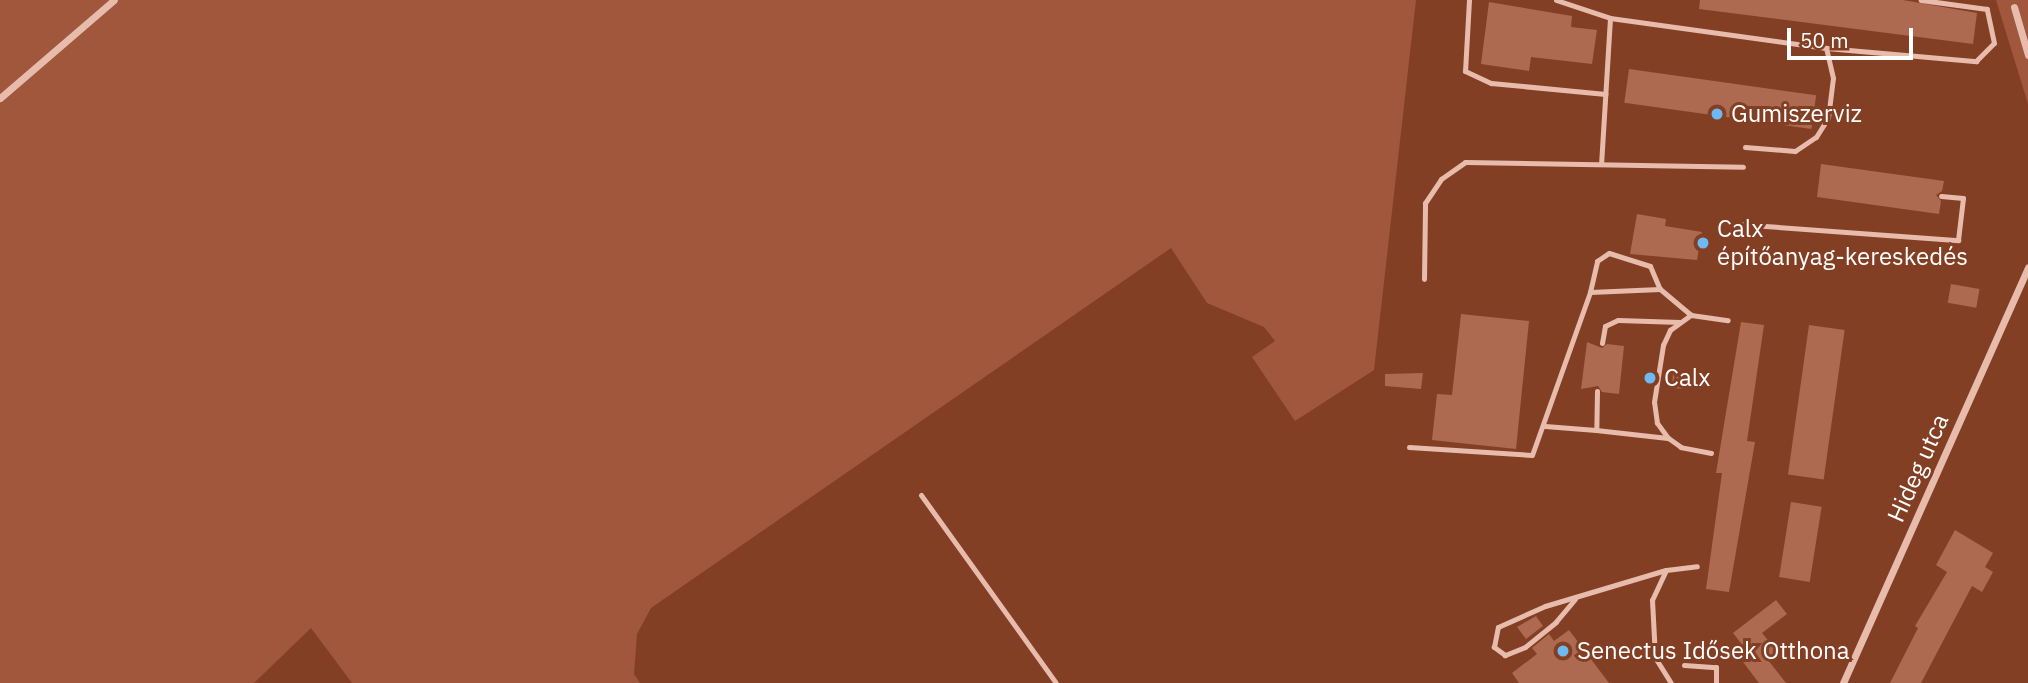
<!DOCTYPE html>
<html>
<head>
<meta charset="utf-8">
<style>
	body { margin:0 }
	#map { position:relative; width:2028px; height:683px; overflow:hidden; background:#833f24; font-family:"IBM Plex Sans",sans-serif }
	div>[style] { position:absolute }
	[style*='--x'] { left:calc(var(--x)*1px); top:calc(var(--y)*1px); width:calc(var(--w)*1px); rotate:calc(var(--a)*1deg) }
	.green>* { inset:0; background:#a1573b }
	.building>* { inset:0; background:#ad6a50; transform-origin:0 0 }
	.service>* { height:5px; margin:-2.5px; padding:0 2.5px; transform-origin:2.5px; border-radius:2.5px; background:#e8bcac }
	.minor>* { height:7px; margin:-3.5px; padding:0 3.5px; transform-origin:3.5px; border-radius:3.5px; background:#e8bcac }
	.dots>* { width:19px; height:19px; translate:-50% -50%; box-sizing:border-box; border:4px solid #833f24; border-radius:50% }
	span { translate:-50% -50%; white-space:nowrap; text-align:center; line-height:1.15; -webkit-text-stroke:6px #833f24; paint-order:stroke }
	.poi-label { font-size:24px; color:#fff }
	.left { translate:0 -50%; text-align:left }
	.street-label { font-size:24px; color:#fff }
	.scale { position:absolute; left:1787px; top:28px; width:126px; height:32px; box-sizing:border-box; border:4px solid #fff; border-top:0; padding-left:9px; font-size:21px; line-height:24px; white-space:nowrap; color:#fff; -webkit-text-stroke:5px #833f24; paint-order:stroke }
</style>
</head>
<body>
<div id="map">
	<div class="green">
		<i style="clip-path:polygon(0 0,1416px 0,1374px 370px,1295px 421px,1252px 357px,1275px 341px,1264px 327px,1207px 303px,1171px 248px,651px 608px,637px 634px,634px 674px,640px 683px,352px 683px,311px 628px,254px 683px,0 683px)"></i>
		<i style="clip-path:polygon(1996px 0,2028px 0,2028px 104px)"></i>
	</div>
	<div class="building">
		<i style="clip-path:polygon(1700px 0,1903px 0,1977px 13px,1973px 44px,1699px 9px)"></i>
		<i style="clip-path:polygon(1489px 2px,1572px 16px,1571px 27px,1597px 30px,1592px 64px,1531px 57px,1529px 71px,1481px 64px)"></i>
		<i style="left:1629px;top:69px;width:189px;height:34px;rotate:8deg"></i>
		<i style="clip-path:polygon(1821px 164px,1944px 181px,1942px 191px,1936px 195px,1941px 201px,1939px 214px,1817px 197px)"></i>
		<i style="clip-path:polygon(1637px 214px,1666px 219px,1665px 226px,1702px 232px,1697px 260px,1630px 254px)"></i>
		<i style="left:1951px;top:284px;width:29px;height:19px;rotate:10deg"></i>
		<i style="clip-path:polygon(1461px 314px,1529px 321px,1516px 449px,1432px 440px,1437px 394px,1452px 395px)"></i>
		<i style="clip-path:polygon(1741px 322px,1764px 325px,1747px 441px,1755px 442px,1729px 592px,1706px 589px,1722px 473px,1716px 473px)"></i>
		<i style="left:1809px;top:325px;width:36px;height:151px;rotate:8deg"></i>
		<i style="clip-path:polygon(1587px 342px,1602px 348px,1607px 344px,1624px 346px,1619px 394px,1602px 392px,1598px 386px,1581px 389px)"></i>
		<i style="clip-path:polygon(1423px 373px,1421px 389px,1385px 386px,1385px 374px)"></i>
		<i style="left:1673px;top:373px;width:14px;height:15px;rotate:4deg"></i>
		<i style="left:1791px;top:502px;width:31px;height:76px;rotate:9deg"></i>
		<i style="clip-path:polygon(1955px 530px,1993px 553px,1985px 567px,1993px 572px,1982px 592px,1972px 586px,1921px 683px,1890px 683px,1918px 628px,1915px 626px,1947px 572px,1936px 565px)"></i>
		<i style="clip-path:polygon(1776px 600px,1787px 614px,1762px 633px,1778px 652px,1768px 660px,1786px 683px,1759px 683px,1743px 662px,1751px 656px,1733px 633px)"></i>
		<i style="clip-path:polygon(1536px 616px,1543px 626px,1526px 639px,1517px 627px)"></i>
		<i style="clip-path:polygon(1569px 630px,1609px 683px,1519px 683px,1512px 673px,1537px 654px,1532px 648px,1549px 634px,1554px 641px)"></i>
	</div>
	<div class="service">
		<i style="--x:1469;--y:0;--w:71;--a:93.2"></i>
		<i style="--x:1465;--y:71;--w:29;--a:25"></i>
		<i style="--x:1491;--y:83;--w:115;--a:5.5"></i>
		<i style="--x:1556;--y:0;--w:57;--a:18.4"></i>
		<i style="--x:1610;--y:18;--w:146;--a:93.5"></i>
		<i style="--x:1610;--y:18;--w:218;--a:7.9"></i>
		<i style="--x:1745;--y:147;--w:50;--a:4.6"></i>
		<i style="--x:1795;--y:151;--w:25;--a:-34"></i>
		<i style="--x:1816;--y:137;--w:22;--a:-58"></i>
		<i style="--x:1828;--y:118;--w:40;--a:-82.9"></i>
		<i style="--x:1833;--y:78;--w:31;--a:-103"></i>
		<i style="--x:1826;--y:48;--w:151;--a:5"></i>
		<i style="--x:1976;--y:61;--w:25;--a:-45"></i>
		<i style="--x:1994;--y:43;--w:35;--a:-102"></i>
		<i style="--x:1987;--y:9;--w:67;--a:-172.2"></i>
		<i style="--x:1738;--y:224;--w:221;--a:4.2"></i>
		<i style="--x:1958;--y:240;--w:42;--a:-83.2"></i>
		<i style="--x:1963;--y:198;--w:22;--a:-175"></i>
		<i style="--x:1424;--y:279;--w:76;--a:-89.2"></i>
		<i style="--x:1425;--y:203;--w:29;--a:-56"></i>
		<i style="--x:1441;--y:179;--w:29;--a:-35"></i>
		<i style="--x:1465;--y:162;--w:278;--a:1"></i>
		<i style="--x:1590;--y:292;--w:32;--a:-77"></i>
		<i style="--x:1597;--y:261;--w:14;--a:-34"></i>
		<i style="--x:1609;--y:253;--w:43;--a:17.6"></i>
		<i style="--x:1650;--y:266;--w:25;--a:67"></i>
		<i style="--x:1602;--y:343;--w:17;--a:-80"></i>
		<i style="--x:1605;--y:326;--w:14;--a:-25"></i>
		<i style="--x:1618;--y:320;--w:62;--a:1.8"></i>
		<i style="--x:1597;--y:391;--w:39;--a:91"></i>
		<i style="--x:1596;--y:430;--w:72;--a:6.3"></i>
		<i style="--x:1545;--y:426;--w:51;--a:4.5"></i>
		<i style="--x:1409;--y:447;--w:123;--a:3.7"></i>
		<i style="--x:1532;--y:455;--w:173;--a:-70.4"></i>
		<i style="--x:1590;--y:292;--w:70;--a:-2.5"></i>
		<i style="--x:1660;--y:289;--w:40;--a:40"></i>
		<i style="--x:1711;--y:453;--w:31;--a:-169"></i>
		<i style="--x:1681;--y:447;--w:16;--a:-145"></i>
		<i style="--x:1668;--y:438;--w:19;--a:-126"></i>
		<i style="--x:1657;--y:423;--w:21;--a:-98"></i>
		<i style="--x:1654;--y:402;--w:58;--a:-81"></i>
		<i style="--x:1663;--y:345;--w:17;--a:-65"></i>
		<i style="--x:1670;--y:330;--w:26;--a:-36"></i>
		<i style="--x:1691;--y:315;--w:37;--a:8"></i>
		<i style="--x:921;--y:495;--w:231;--a:54.3"></i>
		<i style="--x:1575;--y:599;--w:30;--a:130"></i>
		<i style="--x:1556;--y:622;--w:40;--a:141"></i>
		<i style="--x:1525;--y:647;--w:22;--a:158"></i>
		<i style="--x:1505;--y:655;--w:14;--a:-144"></i>
		<i style="--x:1494;--y:647;--w:20;--a:-79"></i>
		<i style="--x:1498;--y:627;--w:51;--a:-24.1"></i>
		<i style="--x:1545;--y:606;--w:126;--a:-16.6"></i>
		<i style="--x:1684;--y:665;--w:32;--a:4"></i>
		<i style="--x:1716;--y:667;--w:16;--a:90"></i>
		<i style="--x:1671;--y:683;--w:31;--a:-122"></i>
		<i style="--x:1655;--y:657;--w:57;--a:-93"></i>
		<i style="--x:1652;--y:600;--w:33;--a:-65"></i>
		<i style="--x:1666;--y:570;--w:31;--a:-7"></i>
	</div>
	<div class="minor">
		<i style="--x:2014;--y:7;--w:50;--a:73.7"></i>
		<i style="--x:0;--y:98;--w:150;--a:-40.7"></i>
		<i style="--x:1843;--y:683;--w:455;--a:-66"></i>
	</div>
	<div class="dots">
		<i style="left:1717px;top:114px;background:#6fb9f2"></i>
		<i style="left:1703px;top:243px;background:#6fb9f2"></i>
		<i style="left:1650px;top:378px;background:#6fb9f2"></i>
		<i style="left:1563px;top:651px;background:#6fb9f2"></i>
	</div>
	<div class="poi-label">
		<span class="left" style="left:1731px;top:114px">Gumiszerviz</span>
		<span class="left" style="left:1717px;top:243px">Calx<br>építőanyag-kereskedés</span>
		<span class="left" style="left:1664px;top:378px">Calx</span>
		<span class="left" style="left:1577px;top:651px">Senectus Idősek Otthona</span>
	</div>
	<div class="street-label">
		<span style="left:1918px;top:468px;rotate:-66deg">Hideg utca</span>
	</div>
	<div class="scale">50 m</div>
</div>
</body>
</html>
